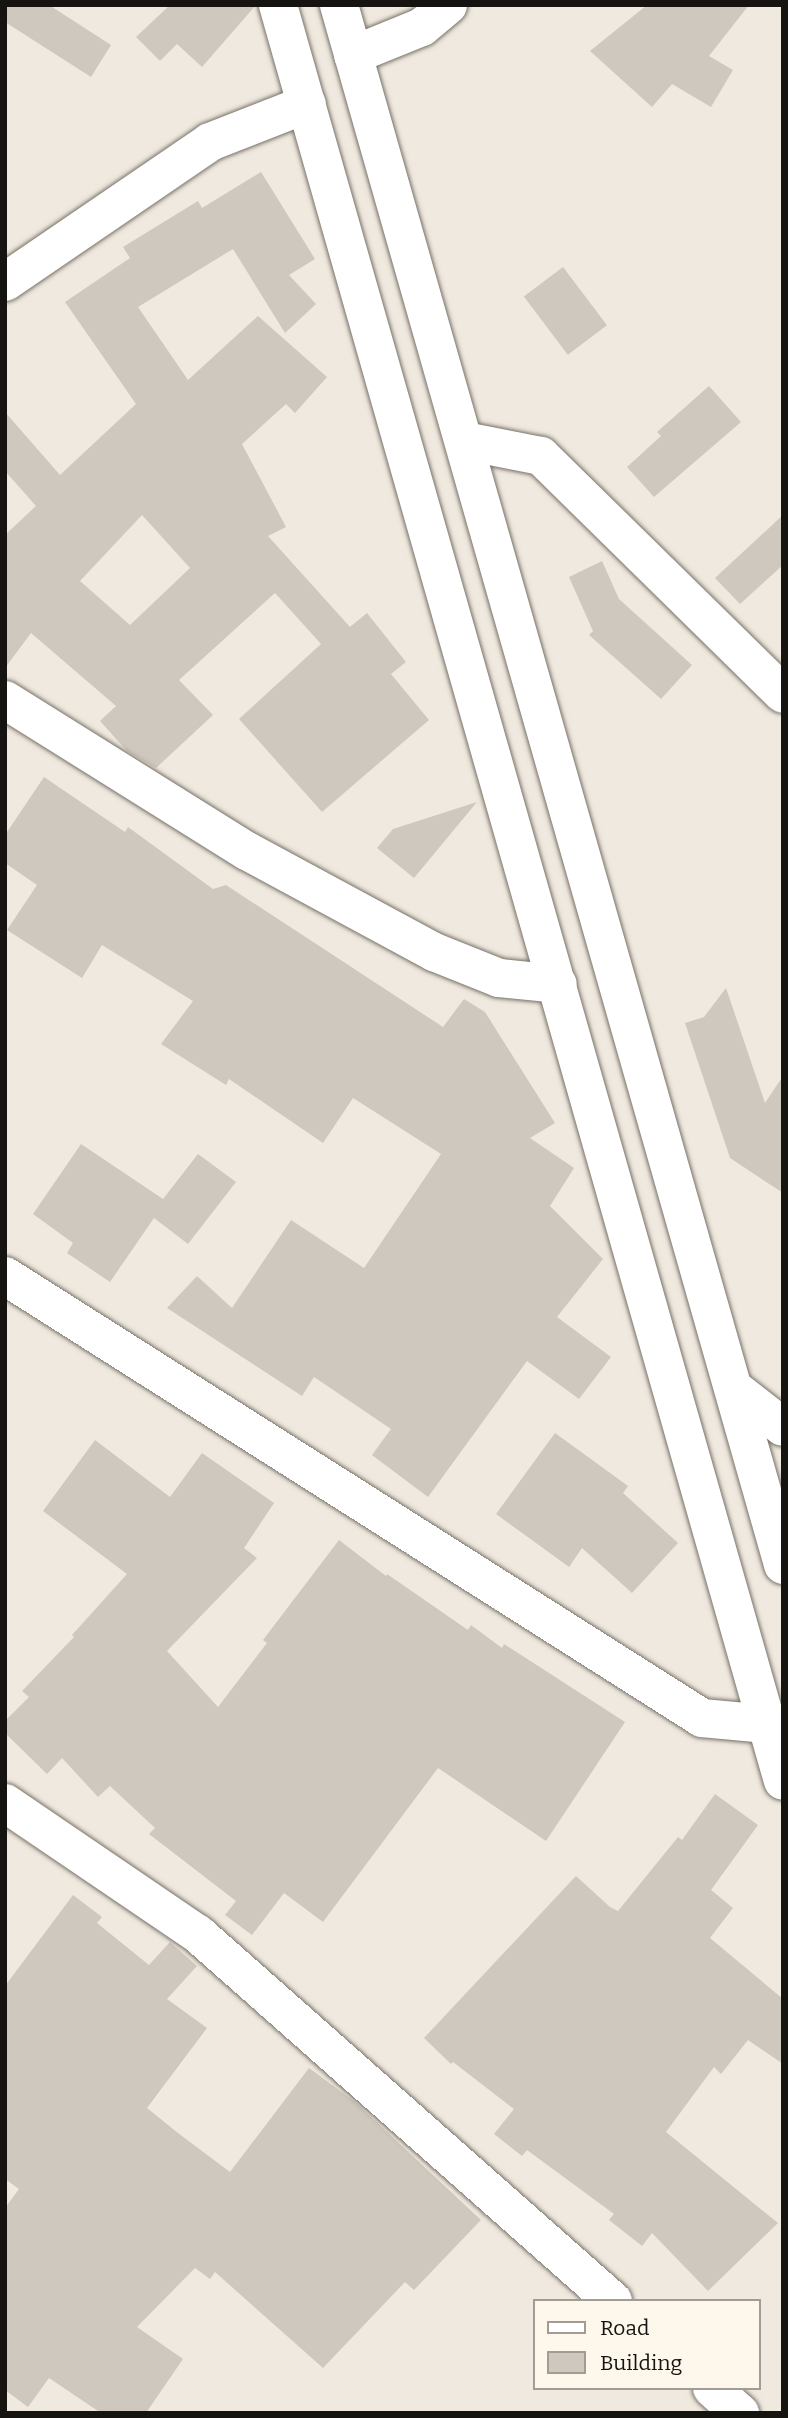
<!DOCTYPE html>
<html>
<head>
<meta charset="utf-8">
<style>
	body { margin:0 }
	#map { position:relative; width:788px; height:2418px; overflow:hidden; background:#f0e9df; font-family:Bitter,serif }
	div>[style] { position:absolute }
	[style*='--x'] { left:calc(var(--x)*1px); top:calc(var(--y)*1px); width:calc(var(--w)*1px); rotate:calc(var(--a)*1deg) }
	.building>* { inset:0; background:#cfc8be; transform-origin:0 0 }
	.roads { filter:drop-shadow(0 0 2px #777168) drop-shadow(0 0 2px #777168) }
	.street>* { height:38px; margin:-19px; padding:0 19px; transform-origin:19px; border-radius:19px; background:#fff }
	.secondary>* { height:38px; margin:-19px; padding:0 19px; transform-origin:19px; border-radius:19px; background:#fff }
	span { translate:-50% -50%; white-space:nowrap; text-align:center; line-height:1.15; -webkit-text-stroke:7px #fdf7ec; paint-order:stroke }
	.frame { position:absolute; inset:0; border:7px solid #161410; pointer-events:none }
	.legend { position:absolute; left:533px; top:2299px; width:228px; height:91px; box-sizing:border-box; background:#fdf7ec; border:2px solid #a19c94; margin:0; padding:9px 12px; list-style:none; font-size:21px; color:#161410 }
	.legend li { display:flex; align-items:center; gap:14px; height:35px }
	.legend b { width:35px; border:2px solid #a19c94 }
</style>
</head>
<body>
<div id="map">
	<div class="building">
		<i style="clip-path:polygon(5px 5px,49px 5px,111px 45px,91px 77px,5px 22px)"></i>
		<i style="clip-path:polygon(170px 5px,256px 5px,202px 67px,177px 44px,160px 61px,136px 37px)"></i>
		<i style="clip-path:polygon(647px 5px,749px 5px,709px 56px,733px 70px,711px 107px,672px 84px,652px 107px,590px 51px)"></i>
		<i style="clip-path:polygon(evenodd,261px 172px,315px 259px,289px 275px,316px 304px,285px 333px,233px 249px,138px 307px,188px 380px,258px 316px,327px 377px,295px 413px,286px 404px,242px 444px,286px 527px,268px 536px,350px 627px,367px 613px,406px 662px,391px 674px,429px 720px,322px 812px,239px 719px,321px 644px,275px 593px,179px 680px,213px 715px,156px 768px,127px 751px,100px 721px,116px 706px,31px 633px,5px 668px,5px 535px,36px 506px,5px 471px,5px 412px,60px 475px,136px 404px,65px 302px,130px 258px,123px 247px,198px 201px,202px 208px,261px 172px,142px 515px,190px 568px,130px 625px,80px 581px,142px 515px)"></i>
		<i style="left:563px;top:267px;width:73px;height:49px;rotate:53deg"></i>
		<i style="clip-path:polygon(709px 386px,741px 422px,654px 497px,627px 467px,661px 436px,657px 432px)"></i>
		<i style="clip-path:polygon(783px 515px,783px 565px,740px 604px,715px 578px)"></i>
		<i style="clip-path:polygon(602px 561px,619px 599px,692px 665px,661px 699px,589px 635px,593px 631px,569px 577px)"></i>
		<i style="clip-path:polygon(44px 777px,125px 832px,128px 827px,213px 889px,226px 885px,443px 1027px,464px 999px,485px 1012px,555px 1123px,530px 1138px,574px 1168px,550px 1206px,603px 1259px,557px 1317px,611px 1357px,579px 1399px,527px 1361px,428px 1497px,372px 1455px,391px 1429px,314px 1377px,302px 1396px,167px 1308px,197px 1276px,232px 1308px,291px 1220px,364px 1268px,441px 1154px,353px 1098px,323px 1143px,229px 1079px,226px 1085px,161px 1044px,193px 1001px,102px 945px,82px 978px,7px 930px,37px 885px,5px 863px,5px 835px)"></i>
		<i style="clip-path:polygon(477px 802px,414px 878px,377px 848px,393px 829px)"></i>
		<i style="clip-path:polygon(726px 988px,765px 1103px,783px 1076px,783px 1193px,730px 1158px,685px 1023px,704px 1017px)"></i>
		<i style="clip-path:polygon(81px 1144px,163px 1199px,198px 1154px,236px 1182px,188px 1244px,154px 1218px,110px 1282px,67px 1253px,73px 1243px,33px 1214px)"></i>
		<i style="clip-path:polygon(555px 1433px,628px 1486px,623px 1493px,678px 1543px,632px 1593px,582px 1548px,569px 1567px,496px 1514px)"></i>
		<i style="clip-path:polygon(95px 1440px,170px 1497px,202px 1453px,274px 1503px,244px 1548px,257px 1558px,167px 1651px,218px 1707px,267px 1643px,263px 1640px,339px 1540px,386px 1576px,387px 1574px,468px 1630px,471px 1625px,502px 1648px,504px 1644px,625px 1722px,546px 1841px,438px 1768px,323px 1922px,284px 1893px,252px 1935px,225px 1915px,236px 1901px,149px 1834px,155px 1828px,110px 1786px,98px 1797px,62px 1758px,47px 1774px,5px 1733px,5px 1721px,29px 1697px,22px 1691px,74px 1637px,72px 1635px,127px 1574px,43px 1511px)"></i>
		<i style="clip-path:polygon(715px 1794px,758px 1825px,711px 1890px,733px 1908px,710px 1938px,783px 1999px,783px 2064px,748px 2040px,721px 2074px,714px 2067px,666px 2132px,778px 2223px,708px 2291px,652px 2233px,642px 2246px,609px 2220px,614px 2214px,527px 2150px,522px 2156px,494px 2134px,514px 2109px,453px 2062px,451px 2064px,424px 2038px,576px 1876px,610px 1907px,618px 1911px,678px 1837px,682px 1840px)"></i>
		<i style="clip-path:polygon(73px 1895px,102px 1917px,97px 1923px,149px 1965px,170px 1942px,197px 1966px,167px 1999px,207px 2028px,147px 2108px,178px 2133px,230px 2172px,309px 2068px,355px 2102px,481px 2220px,414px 2290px,405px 2282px,323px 2368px,215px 2272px,210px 2279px,195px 2268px,137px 2327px,183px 2359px,146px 2413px,101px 2413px,49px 2378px,28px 2407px,5px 2390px,5px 2208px,19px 2189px,5px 2179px,5px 1986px)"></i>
	</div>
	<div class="roads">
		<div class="street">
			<i style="--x:353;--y:55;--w:74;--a:-22.1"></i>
			<i style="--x:422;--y:27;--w:34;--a:-40"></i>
			<i style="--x:5;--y:282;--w:248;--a:-34.3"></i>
			<i style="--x:210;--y:142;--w:104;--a:-21.4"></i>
			<i style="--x:465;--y:441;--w:77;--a:11.2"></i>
			<i style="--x:541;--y:456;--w:339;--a:44.5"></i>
			<i style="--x:5;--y:700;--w:285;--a:32"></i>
			<i style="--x:247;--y:851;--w:213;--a:28.4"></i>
			<i style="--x:434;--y:952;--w:70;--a:21.8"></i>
			<i style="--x:499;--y:978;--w:59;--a:5.8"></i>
			<i style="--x:733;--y:1388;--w:63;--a:38"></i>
			<i style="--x:5;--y:1803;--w:233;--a:34.2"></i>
			<i style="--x:198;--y:1934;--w:554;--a:41.49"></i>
			<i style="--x:712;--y:2388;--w:38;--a:42"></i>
		</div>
		<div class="secondary">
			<i style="--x:278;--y:5;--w:1846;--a:74.13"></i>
			<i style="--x:339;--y:5;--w:1622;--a:74.11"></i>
			<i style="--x:5;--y:1276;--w:825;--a:32.38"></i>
			<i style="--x:702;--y:1718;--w:65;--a:5.3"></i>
		</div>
	</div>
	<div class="frame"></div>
	<ul class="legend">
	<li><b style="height:9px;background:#fff"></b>Road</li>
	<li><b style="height:19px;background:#cfc8be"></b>Building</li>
	</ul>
</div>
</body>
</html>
